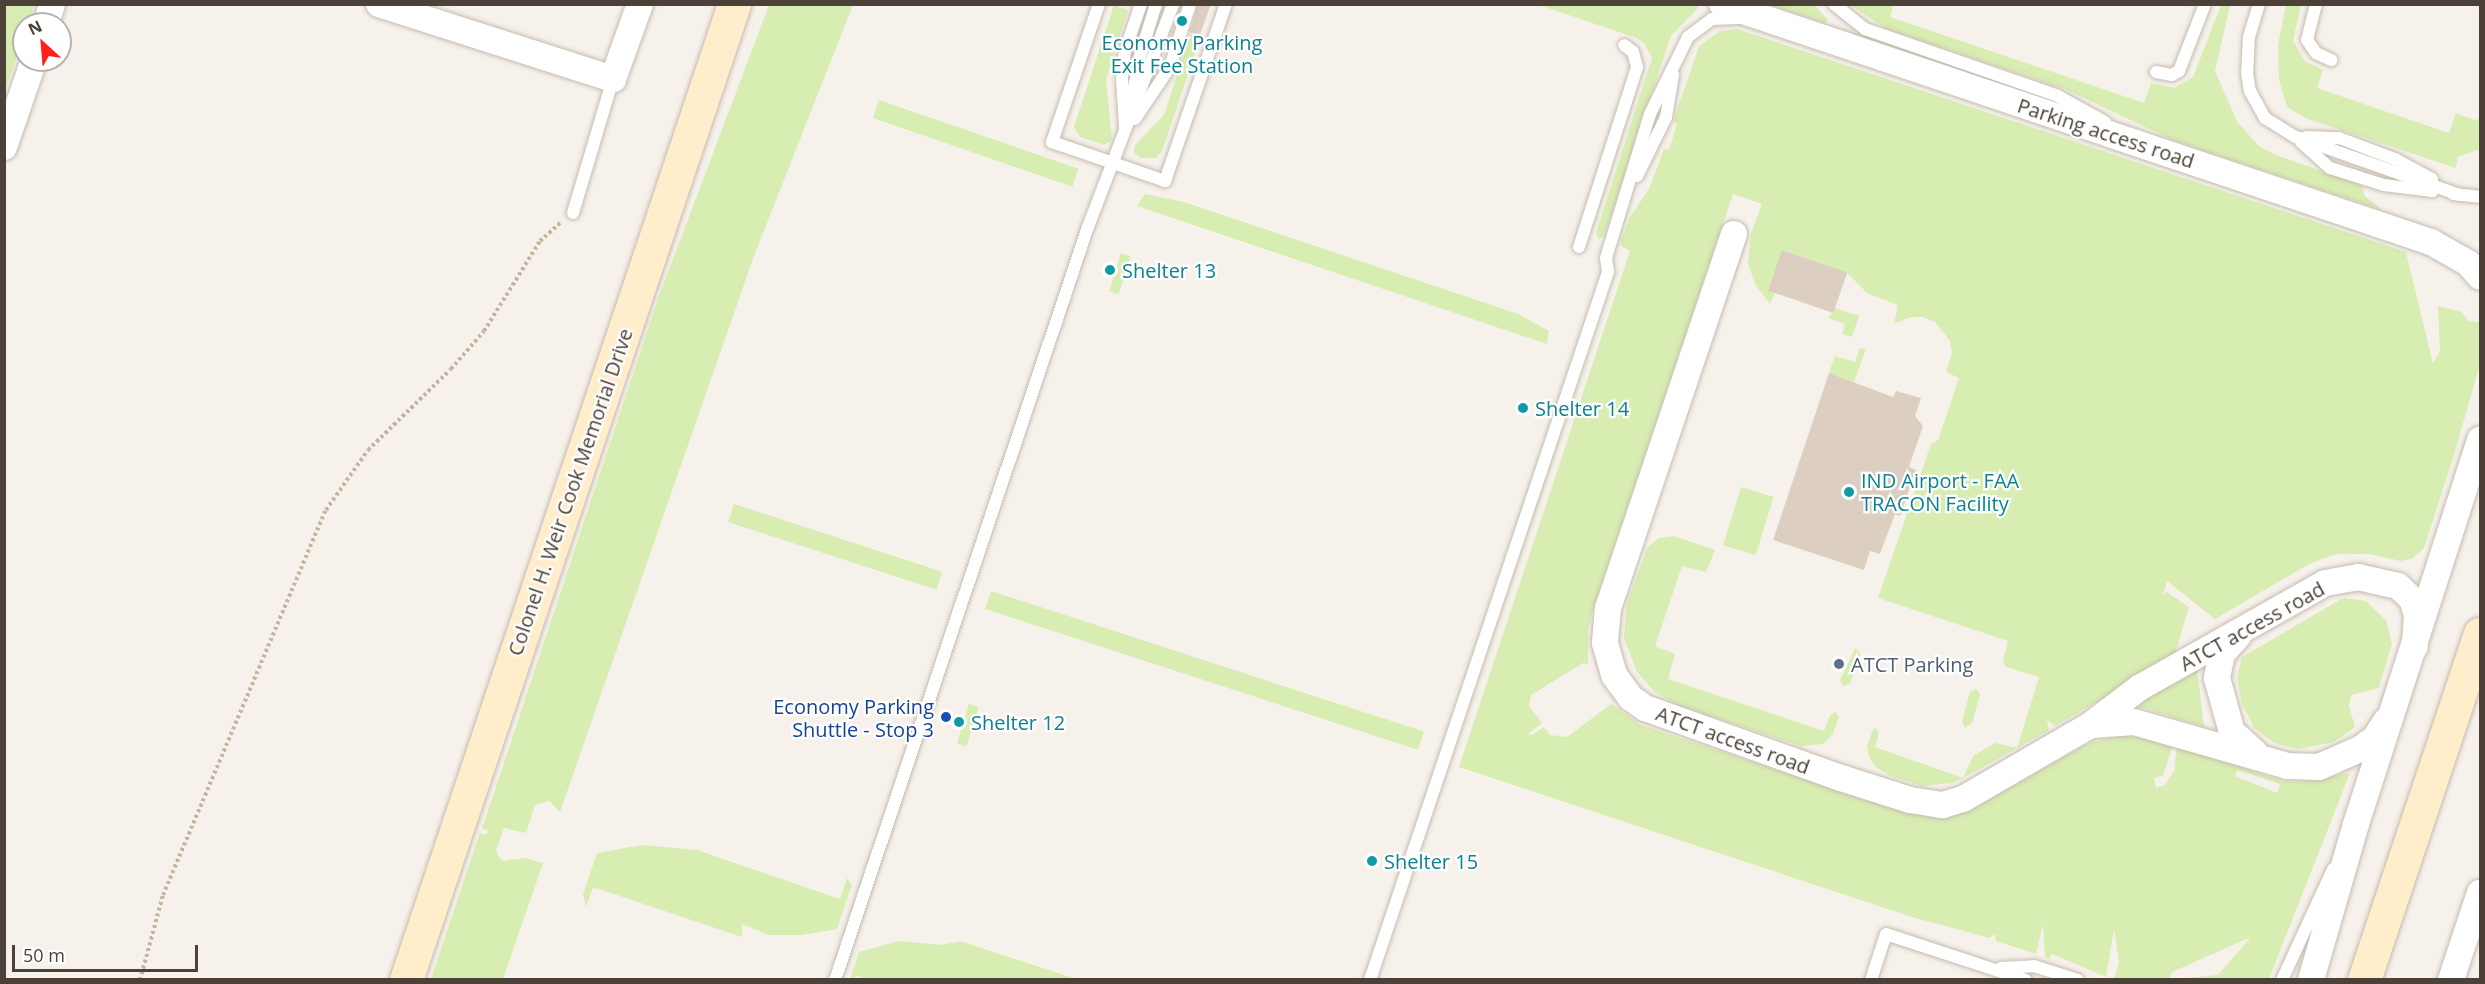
<!DOCTYPE html>
<html>
<head>
<meta charset="utf-8">
<style>
	body { margin:0 }
	#map { position:relative; width:2485px; height:984px; overflow:hidden; background:#f6f2eb; font-family:"Open Sans",sans-serif }
	div>[style] { position:absolute }
	[style*='--x'] { left:calc(var(--x)*1px); top:calc(var(--y)*1px); width:calc(var(--w)*1px); rotate:calc(var(--a)*1deg) }
	.green>* { inset:0; background:#d8edb1; transform-origin:0 0 }
	.building>* { inset:0; background:#dccfc2; transform-origin:0 0 }
	.path>* { height:4px; margin-top:-2px; transform-origin:0; background:repeating-linear-gradient(90deg,#c6b39c 0 3px,transparent 0 6px) }
	.roads { filter:drop-shadow(0 0 2px #c6bbaf) drop-shadow(0 0 2px #c6bbaf) }
	.lane>* { height:12px; margin:-6px; padding:0 6px; transform-origin:6px; border-radius:6px; background:#fff }
	.street>* { height:26px; margin:-13px; padding:0 13px; transform-origin:13px; border-radius:13px; background:#fff }
	.secondary>* { height:33px; margin:-16.5px; padding:0 16.5px; transform-origin:16.5px; border-radius:16.5px; background:#ffedcc }
	.dots>* { width:16px; height:16px; translate:-50% -50%; box-sizing:border-box; border:3px solid #fff; border-radius:50% }
	span { translate:-50% -50%; white-space:nowrap; text-align:center; line-height:1.15; -webkit-text-stroke:4.5px #fff; paint-order:stroke }
	.culture-label { font-size:20px; color:#0d838f }
	.left { translate:0 -50%; text-align:left }
	.street-label { font-size:20px; color:#4b4138 }
	.service-label { font-size:20px; color:#4e5e75 }
	.transit-label { font-size:20px; color:#164399 }
	.right { translate:-100% -50%; text-align:right }
	.frame { position:absolute; inset:0; border:6px solid #4b4138; pointer-events:none }
	.north { position:absolute; left:12px; top:12px; width:60px; height:60px; box-sizing:border-box; background:#fff; border:2px solid #b7b3af; border-radius:50%; rotate:334deg; font-size:16px; font-weight:700; line-height:24px; text-align:center; color:#4b4138 }
	.north::after { content:''; display:block; margin:auto; width:21px; height:27px; background:#ff2219; clip-path:polygon(50% 0,100% 100%,50% 72%,0 100%) }
	.scale { position:absolute; left:12px; top:945px; width:186px; height:27px; box-sizing:border-box; border:3px solid #4b4138; border-top:0; padding-left:8px; font-size:18px; line-height:21px; white-space:nowrap; color:#4b4138; -webkit-text-stroke:4px #fff; paint-order:stroke }
</style>
</head>
<body>
<div id="map">
	<div class="green">
		<i style="clip-path:polygon(5px 4px,34px 5px,5px 91px,4px 5px)"></i>
		<i style="clip-path:polygon(1696px 4px,1698px 8px,1671px 36px,1604px 236px,1598px 239px,1596px 233px,1652px 58px,1643px 42px,1634px 37px,1539px 5px)"></i>
		<i style="clip-path:polygon(769px 5px,853px 5px,754px 256px,560px 812px,549px 801px,535px 805px,526px 833px,504px 828px,496px 850px,499px 857px,503px 861px,525px 858px,543px 863px,503px 979px,431px 979px,480px 833px,487px 835px,488px 830px,482px 829px,659px 296px)"></i>
		<i style="clip-path:polygon(1114px 5px,1128px 10px,1106px 80px,1112px 140px,1104px 145px,1080px 137px,1074px 127px)"></i>
		<i style="clip-path:polygon(1770px 5px,1814px 5px,1828px 20px,1825px 23px)"></i>
		<i style="clip-path:polygon(1851px 5px,1893px 5px,1890px 17px,2144px 103px,2151px 83px,2174px 88px,2193px 77px,2221px 5px,2230px 5px,2215px 71px,2238px 123px,2260px 147px,2276px 155px,2363px 186px,2364px 195px,2382px 210px,2175px 141px,2065px 89px,1886px 29px)"></i>
		<i style="clip-path:polygon(2286px 5px,2301px 5px,2293px 41px,2305px 61px,2323px 70px,2317px 88px,2449px 133px,2456px 113px,2477px 121px,2480px 113px,2480px 149px,2458px 157px,2456px 168px,2308px 119px,2287px 107px,2279px 80px,2278px 45px)"></i>
		<i style="clip-path:polygon(evenodd,1737px 29px,2406px 252px,2433px 364px,2440px 350px,2438px 306px,2462px 312px,2468px 321px,2480px 322px,2480px 364px,2454px 455px,2424px 548px,2413px 558px,2401px 561px,2369px 554px,2336px 554px,2309px 564px,2215px 619px,2167px 581px,2163px 594px,2167px 592px,2189px 607px,2174px 657px,2055px 726px,2047px 720px,2049px 730px,2017px 748px,1963px 778px,1953px 783px,1922px 786px,1893px 777px,1877px 768px,1869px 757px,1867px 745px,1874px 728px,1879px 732px,1875px 747px,1963px 778px,1973px 756px,1995px 743px,2017px 748px,2039px 677px,2006px 667px,2003px 661px,2008px 641px,1878px 598px,1931px 444px,1938px 440px,1959px 378px,1946px 372px,1952px 353px,1950px 341px,1935px 322px,1923px 317px,1911px 317px,1894px 324px,1898px 305px,1867px 293px,1847px 273px,1783px 250px,1768px 290px,1775px 293px,1770px 304px,1755px 284px,1748px 263px,1751px 233px,1762px 204px,1733px 194px,1594px 606px,1588px 630px,1588px 665px,1583px 663px,1531px 695px,1529px 706px,1542px 723px,1528px 734px,1532px 735px,1544px 727px,1550px 735px,1567px 737px,1611px 704px,1641px 725px,1903px 812px,1935px 818px,1971px 809px,2089px 743px,2125px 735px,2173px 744px,2163px 776px,2154px 778px,2156px 788px,2165px 785px,2174px 771px,2177px 745px,2282px 781px,2304px 782px,2350px 773px,2269px 979px,2177px 979px,2218px 975px,2251px 937px,2172px 972px,2169px 979px,2114px 979px,2119px 963px,2114px 929px,2106px 977px,2052px 954px,2049px 959px,2045px 957px,2043px 924px,2036px 954px,1996px 941px,1995px 934px,1990px 938px,1912px 917px,1459px 767px,1630px 251px,1621px 246px,1621px 241px,1630px 217px,1649px 189px,1664px 149px,1669px 150px,1677px 123px,1673px 122px,1699px 46px,1720px 31px,1737px 29px,2237px 770px,2280px 784px,2277px 793px,2235px 776px,2237px 770px)"></i>
		<i style="clip-path:polygon(1191px 32px,1201px 36px,1162px 151px,1156px 158px,1141px 158px,1134px 153px,1135px 145px,1164px 115px)"></i>
		<i style="left:879px;top:100px;width:211px;height:19px;rotate:19deg"></i>
		<i style="clip-path:polygon(1145px 194px,1184px 202px,1518px 314px,1549px 331px,1547px 344px,1137px 206px)"></i>
		<i style="left:1121px;top:253px;width:10px;height:40px;rotate:17deg"></i>
		<i style="clip-path:polygon(1835px 308px,1859px 316px,1852px 337px,1842px 334px,1845px 324px,1828px 318px)"></i>
		<i style="clip-path:polygon(1860px 348px,1866px 349px,1854px 382px,1829px 373px,1835px 356px,1855px 362px)"></i>
		<i style="left:1741px;top:487px;width:34px;height:61px;rotate:17deg"></i>
		<i style="left:734px;top:504px;width:219px;height:19px;rotate:18deg"></i>
		<i style="clip-path:polygon(1674px 536px,1715px 550px,1706px 572px,1682px 566px,1655px 646px,1675px 654px,1668px 679px,1824px 731px,1831px 714px,1836px 712px,1839px 717px,1833px 734px,1823px 744px,1800px 746px,1677px 705px,1655px 692px,1637px 672px,1624px 638px,1627px 603px,1648px 547px,1659px 538px)"></i>
		<i style="left:991px;top:591px;width:455px;height:19px;rotate:18deg"></i>
		<i style="clip-path:polygon(2343px 598px,2366px 601px,2386px 620px,2392px 644px,2379px 688px,2351px 695px,2349px 706px,2355px 727px,2334px 742px,2298px 749px,2274px 743px,2254px 728px,2242px 704px,2237px 677px,2242px 657px)"></i>
		<i style="clip-path:polygon(1855px 648px,1861px 654px,1850px 683px,1843px 686px,1840px 680px)"></i>
		<i style="clip-path:polygon(2197px 668px,2204px 727px,2138px 706px,2137px 703px)"></i>
		<i style="clip-path:polygon(1976px 689px,1980px 694px,1972px 723px,1965px 728px,1962px 721px,1970px 692px)"></i>
		<i style="left:969px;top:704px;width:10px;height:41px;rotate:17deg"></i>
		<i style="clip-path:polygon(642px 845px,697px 850px,840px 899px,847px 878px,852px 885px,837px 929px,802px 935px,769px 935px,742px 924px,742px 937px,593px 887px,586px 907px,583px 894px,597px 853px)"></i>
		<i style="clip-path:polygon(899px 941px,943px 945px,960px 941px,1076px 979px,870px 980px,858px 976px,850px 979px,859px 952px)"></i>
	</div>
	<div class="building">
		<i style="clip-path:polygon(1198px 4px,1211px 4px,1200px 35px,1190px 32px)"></i>
		<i style="left:1782px;top:250px;width:69px;height:43px;rotate:19deg"></i>
		<i style="clip-path:polygon(1829px 373px,1893px 397px,1896px 391px,1921px 398px,1915px 416px,1923px 426px,1909px 467px,1916px 470px,1900px 516px,1895px 514px,1880px 554px,1870px 551px,1864px 570px,1773px 540px)"></i>
	</div>
	<div class="path">
		<i style="--x:140;--y:980;--w:88;--a:-74.9"></i>
		<i style="--x:163;--y:895;--w:418;--a:-67.1"></i>
		<i style="--x:326;--y:510;--w:73;--a:-55"></i>
		<i style="--x:368;--y:450;--w:116;--a:-44.3"></i>
		<i style="--x:451;--y:369;--w:50;--a:-49"></i>
		<i style="--x:484;--y:331;--w:106;--a:-58.1"></i>
		<i style="--x:540;--y:241;--w:27;--a:-42"></i>
	</div>
	<div class="roads">
		<div class="lane">
			<i style="--x:1099;--y:4;--w:146;--a:108.8"></i>
			<i style="--x:1052;--y:142;--w:120;--a:19"></i>
			<i style="--x:1165;--y:181;--w:187;--a:-71"></i>
			<i style="--x:1834;--y:4;--w:40;--a:39"></i>
			<i style="--x:1865;--y:29;--w:204;--a:19.1"></i>
			<i style="--x:2058;--y:96;--w:54;--a:29"></i>
			<i style="--x:2259;--y:4;--w:34;--a:107"></i>
			<i style="--x:2249;--y:37;--w:36;--a:93"></i>
			<i style="--x:2247;--y:73;--w:18;--a:81"></i>
			<i style="--x:2250;--y:91;--w:31;--a:61"></i>
			<i style="--x:2265;--y:118;--w:36;--a:32"></i>
			<i style="--x:2296;--y:137;--w:174;--a:19.5"></i>
			<i style="--x:2316;--y:4;--w:37;--a:104"></i>
			<i style="--x:2307;--y:40;--w:16;--a:55"></i>
			<i style="--x:2316;--y:53;--w:17;--a:25"></i>
			<i style="--x:2156;--y:72;--w:16;--a:11"></i>
			<i style="--x:2172;--y:75;--w:8;--a:-30"></i>
			<i style="--x:2179;--y:71;--w:72;--a:-68.8"></i>
			<i style="--x:1131;--y:104;--w:49;--a:-79.4"></i>
			<i style="--x:1140;--y:56;--w:54;--a:-72.9"></i>
			<i style="--x:1135;--y:119;--w:63;--a:-56.1"></i>
			<i style="--x:1170;--y:67;--w:66;--a:-72.4"></i>
			<i style="--x:1125;--y:128;--w:50;--a:-93.4"></i>
			<i style="--x:1122;--y:78;--w:27;--a:-84"></i>
			<i style="--x:1125;--y:51;--w:50;--a:-71.2"></i>
			<i style="--x:2306;--y:137;--w:33;--a:2"></i>
			<i style="--x:2339;--y:138;--w:60;--a:20.6"></i>
			<i style="--x:2395;--y:159;--w:42;--a:28.4"></i>
			<i style="--x:2301;--y:142;--w:39;--a:42"></i>
			<i style="--x:2330;--y:168;--w:57;--a:17.5"></i>
			<i style="--x:2384;--y:185;--w:49;--a:7"></i>
			<i style="--x:1637;--y:176;--w:66;--a:-63.8"></i>
			<i style="--x:1666;--y:117;--w:43;--a:-80.5"></i>
			<i style="--x:2453;--y:194;--w:27;--a:6"></i>
			<i style="--x:573;--y:213;--w:140;--a:-73.4"></i>
			<i style="--x:1579;--y:247;--w:189;--a:-72.1"></i>
			<i style="--x:1637;--y:67;--w:16;--a:-105"></i>
			<i style="--x:1633;--y:52;--w:11;--a:-142"></i>
			<i style="--x:2001;--y:968;--w:33;--a:-3"></i>
			<i style="--x:2034;--y:966;--w:46;--a:17.7"></i>
			<i style="--x:835;--y:980;--w:794;--a:-71.43"></i>
			<i style="--x:1088;--y:227;--w:239;--a:-69.1"></i>
			<i style="--x:1370;--y:980;--w:747;--a:-71.42"></i>
			<i style="--x:1608;--y:272;--w:14;--a:-98"></i>
			<i style="--x:1606;--y:258;--w:151;--a:-73"></i>
			<i style="--x:1650;--y:114;--w:86;--a:-63.7"></i>
			<i style="--x:1688;--y:37;--w:30;--a:-37"></i>
			<i style="--x:1712;--y:19;--w:26;--a:-2"></i>
			<i style="--x:1871;--y:980;--w:48;--a:-71.9"></i>
			<i style="--x:1886;--y:934;--w:147;--a:18.2"></i>
			<i style="--x:2282;--y:980;--w:122;--a:-65.3"></i>
		</div>
		<div class="street">
			<i style="--x:379;--y:4;--w:246;--a:17.8"></i>
			<i style="--x:613;--y:79;--w:80;--a:-70.2"></i>
			<i style="--x:1722;--y:4;--w:748;--a:18.56"></i>
			<i style="--x:2431;--y:242;--w:43;--a:29.6"></i>
			<i style="--x:2468;--y:263;--w:18;--a:49"></i>
			<i style="--x:46;--y:24;--w:21;--a:-73"></i>
			<i style="--x:4;--y:147;--w:92;--a:-71"></i>
			<i style="--x:1734;--y:234;--w:395;--a:108.6"></i>
			<i style="--x:1608;--y:608;--w:35;--a:95"></i>
			<i style="--x:1605;--y:643;--w:33;--a:74"></i>
			<i style="--x:1614;--y:675;--w:29;--a:54"></i>
			<i style="--x:1631;--y:698;--w:17;--a:36"></i>
			<i style="--x:1645;--y:708;--w:205;--a:19.7"></i>
			<i style="--x:1838;--y:777;--w:76;--a:17.7"></i>
			<i style="--x:1910;--y:800;--w:33;--a:9"></i>
			<i style="--x:1943;--y:805;--w:21;--a:-17"></i>
			<i style="--x:1963;--y:799;--w:146;--a:-30.1"></i>
			<i style="--x:2089;--y:726;--w:63;--a:-37.2"></i>
			<i style="--x:2139;--y:688;--w:214;--a:-29.4"></i>
			<i style="--x:2325;--y:583;--w:34;--a:-10"></i>
			<i style="--x:2358;--y:577;--w:41;--a:12.7"></i>
			<i style="--x:2398;--y:586;--w:19;--a:43"></i>
			<i style="--x:2412;--y:599;--w:17;--a:73"></i>
			<i style="--x:2417;--y:615;--w:32;--a:94"></i>
			<i style="--x:2238;--y:636;--w:24;--a:132"></i>
			<i style="--x:2222;--y:654;--w:25;--a:102"></i>
			<i style="--x:2217;--y:678;--w:56;--a:74.5"></i>
			<i style="--x:2232;--y:732;--w:31;--a:42"></i>
			<i style="--x:2092;--y:725;--w:42;--a:-4.1"></i>
			<i style="--x:2134;--y:722;--w:159;--a:16"></i>
			<i style="--x:2287;--y:766;--w:32;--a:2"></i>
			<i style="--x:2319;--y:767;--w:45;--a:-23.7"></i>
			<i style="--x:2360;--y:749;--w:19;--a:-36"></i>
			<i style="--x:2375;--y:738;--w:20;--a:-57"></i>
			<i style="--x:2311;--y:980;--w:162;--a:-73.9"></i>
			<i style="--x:2356;--y:824;--w:404;--a:-72.1"></i>
			<i style="--x:2451;--y:980;--w:92;--a:-71.6"></i>
		</div>
		<div class="secondary">
			<i style="--x:406;--y:980;--w:1030;--a:-71.42"></i>
			<i style="--x:2364;--y:980;--w:365;--a:-71.5"></i>
		</div>
	</div>
	<div class="dots">
		<i style="left:1182px;top:21px;background:#0f9aa8"></i>
		<i style="left:1110px;top:270px;background:#0f9aa8"></i>
		<i style="left:1523px;top:408px;background:#0f9aa8"></i>
		<i style="left:1849px;top:492px;background:#0f9aa8"></i>
		<i style="left:1839px;top:664px;background:#5c6f8a"></i>
		<i style="left:946px;top:717px;background:#1a4fb4"></i>
		<i style="left:959px;top:722px;background:#0f9aa8"></i>
		<i style="left:1372px;top:861px;background:#0f9aa8"></i>
	</div>
	<div class="culture-label">
		<span style="left:1182px;top:54px">Economy Parking<br>Exit Fee Station</span>
		<span class="left" style="left:1122px;top:270px">Shelter 13</span>
		<span class="left" style="left:1535px;top:408px">Shelter 14</span>
		<span class="left" style="left:1861px;top:492px">IND Airport - FAA<br>TRACON Facility</span>
		<span class="left" style="left:971px;top:722px">Shelter 12</span>
		<span class="left" style="left:1384px;top:861px">Shelter 15</span>
	</div>
	<div class="street-label">
		<span style="left:2106px;top:133px;rotate:18deg">Parking access road</span>
		<span style="left:570px;top:492px;rotate:-71deg">Colonel H. Weir Cook Memorial Drive</span>
		<span style="left:2252px;top:626px;rotate:-29deg">ATCT access road</span>
		<span style="left:1733px;top:740px;rotate:20deg">ATCT access road</span>
	</div>
	<div class="service-label">
		<span class="left" style="left:1851px;top:664px">ATCT Parking</span>
	</div>
	<div class="transit-label">
		<span class="right" style="left:934px;top:718px">Economy Parking<br>Shuttle - Stop 3</span>
	</div>
	<div class="frame"></div>
	<div class="north">N</div>
	<div class="scale">50 m</div>
</div>
</body>
</html>
